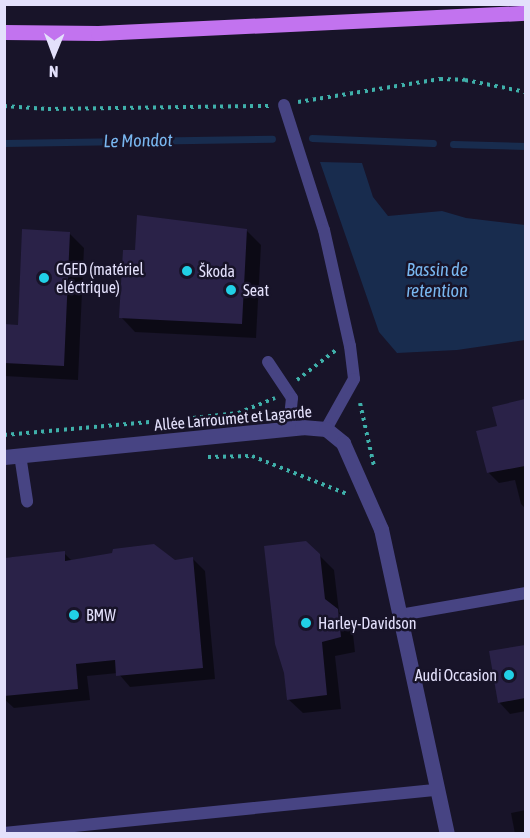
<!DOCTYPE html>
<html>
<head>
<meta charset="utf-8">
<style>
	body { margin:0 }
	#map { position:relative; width:530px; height:838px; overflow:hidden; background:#181429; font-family:"Asap Condensed",sans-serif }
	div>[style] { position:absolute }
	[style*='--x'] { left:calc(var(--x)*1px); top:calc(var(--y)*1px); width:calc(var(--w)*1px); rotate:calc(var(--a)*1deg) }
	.water>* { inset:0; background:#182c4e }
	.shadow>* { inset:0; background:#0007 }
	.stream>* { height:7px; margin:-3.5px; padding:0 3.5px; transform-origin:3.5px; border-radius:3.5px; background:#182c4e }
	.building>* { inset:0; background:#2a2248 }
	.path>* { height:4px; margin-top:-2px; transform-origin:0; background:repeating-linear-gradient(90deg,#3fb0aa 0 3px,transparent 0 7.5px) }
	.lane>* { height:12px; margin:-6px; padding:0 6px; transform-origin:6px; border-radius:6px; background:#474483 }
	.street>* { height:15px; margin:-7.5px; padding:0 7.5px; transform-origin:7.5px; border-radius:7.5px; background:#474483 }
	.primary>* { height:15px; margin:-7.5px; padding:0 7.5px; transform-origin:7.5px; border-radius:7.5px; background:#c273ef }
	.dots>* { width:16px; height:16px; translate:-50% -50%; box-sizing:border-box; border:3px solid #181429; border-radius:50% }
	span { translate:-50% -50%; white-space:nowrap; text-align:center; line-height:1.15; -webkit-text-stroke:5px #181429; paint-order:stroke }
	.poi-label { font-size:16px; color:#e3e0fb }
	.left { translate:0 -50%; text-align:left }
	.right { translate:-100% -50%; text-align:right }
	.street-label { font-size:16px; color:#e3e0fb }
	.water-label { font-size:18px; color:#79b7f0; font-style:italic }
	.frame { position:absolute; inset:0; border:6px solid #e3e0fb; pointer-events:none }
	.north { position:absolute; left:24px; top:24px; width:60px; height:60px; -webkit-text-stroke:4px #181429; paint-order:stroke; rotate:181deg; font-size:16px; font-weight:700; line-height:24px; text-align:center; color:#e3e0fb }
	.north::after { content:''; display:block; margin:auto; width:21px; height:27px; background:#e3e0fb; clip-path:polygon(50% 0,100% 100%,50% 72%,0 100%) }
</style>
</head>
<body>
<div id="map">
	<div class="water">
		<i style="clip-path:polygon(320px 162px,362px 163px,373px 197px,388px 216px,442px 211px,466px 218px,525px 225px,525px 340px,457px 350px,397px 353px,379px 332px)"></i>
	</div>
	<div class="shadow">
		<i style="clip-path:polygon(246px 230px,261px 245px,256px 338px,135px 332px,121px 317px,136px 252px)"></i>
		<i style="clip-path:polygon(69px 233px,84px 248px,78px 380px,4px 376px,4px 326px,19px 326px)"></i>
		<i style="clip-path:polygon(526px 401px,526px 509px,521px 504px,515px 480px,499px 483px,489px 473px,478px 432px,498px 427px,494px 408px)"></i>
		<i style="clip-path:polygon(64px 553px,72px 561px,174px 562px,193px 559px,205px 571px,215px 679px,130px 687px,118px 673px,87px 676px,90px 700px,14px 708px,4px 699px,4px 558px)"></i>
		<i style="clip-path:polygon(319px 555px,334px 570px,339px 612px,352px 625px,355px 652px,335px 656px,341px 709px,303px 713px,288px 699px)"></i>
		<i style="clip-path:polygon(526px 647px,526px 711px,510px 714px,499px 702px,491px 653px)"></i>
		<i style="clip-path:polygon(526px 810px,526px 834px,515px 834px,511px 813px)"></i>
	</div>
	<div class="stream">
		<i style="--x:312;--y:138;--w:121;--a:2.4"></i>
		<i style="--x:4;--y:143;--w:268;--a:-0.9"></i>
		<i style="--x:453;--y:144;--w:73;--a:1.6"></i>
	</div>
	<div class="building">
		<i style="clip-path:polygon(137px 215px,247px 229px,242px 324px,119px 318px,123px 250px,135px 250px)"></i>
		<i style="clip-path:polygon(22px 229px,70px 232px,64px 366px,4px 363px,4px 324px,18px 325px)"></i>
		<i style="clip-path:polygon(525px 399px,525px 466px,487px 473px,476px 431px,497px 426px,492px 407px)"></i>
		<i style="clip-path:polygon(306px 541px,320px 554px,325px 599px,338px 609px,341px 637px,322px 642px,327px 695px,287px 700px,284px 673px,275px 644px,264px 546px)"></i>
		<i style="clip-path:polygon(154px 544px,175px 560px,193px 557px,203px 668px,116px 676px,115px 660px,76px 664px,78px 689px,4px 696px,4px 558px,65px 551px,65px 561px,112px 553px,113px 549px)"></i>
		<i style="clip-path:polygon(525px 645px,525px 698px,498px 703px,489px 651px)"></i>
	</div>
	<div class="path">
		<i style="--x:298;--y:102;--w:144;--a:-9.2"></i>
		<i style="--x:440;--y:79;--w:25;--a:2"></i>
		<i style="--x:465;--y:80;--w:62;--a:11.1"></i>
		<i style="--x:4;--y:106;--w:44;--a:3.9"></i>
		<i style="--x:48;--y:109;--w:222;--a:-0.8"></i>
		<i style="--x:297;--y:380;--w:49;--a:-37.6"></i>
		<i style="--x:360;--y:403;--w:65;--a:77.5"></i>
		<i style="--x:193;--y:418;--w:45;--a:-6.3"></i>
		<i style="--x:238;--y:413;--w:40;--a:-22"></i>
		<i style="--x:4;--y:435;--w:146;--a:-5.1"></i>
		<i style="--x:208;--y:457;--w:44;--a:-1.3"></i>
		<i style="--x:252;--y:456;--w:102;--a:21.8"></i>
	</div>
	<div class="lane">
		<i style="--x:284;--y:105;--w:131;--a:72.3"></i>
		<i style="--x:324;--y:230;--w:119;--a:77.4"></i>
		<i style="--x:350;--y:346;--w:33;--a:83"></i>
		<i style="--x:354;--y:379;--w:57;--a:119.2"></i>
		<i style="--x:268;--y:362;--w:43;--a:56.3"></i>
		<i style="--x:292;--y:398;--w:31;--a:96"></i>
		<i style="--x:20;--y:455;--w:47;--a:81.3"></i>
		<i style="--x:400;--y:615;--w:128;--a:-9.9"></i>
		<i style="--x:4;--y:833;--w:435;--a:-5.7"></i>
	</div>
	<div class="street">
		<i style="--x:4;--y:457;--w:300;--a:-5.7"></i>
		<i style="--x:302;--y:427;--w:24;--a:5"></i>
		<i style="--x:326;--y:429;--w:22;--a:39"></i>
		<i style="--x:343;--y:443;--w:94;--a:66.2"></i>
		<i style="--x:381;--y:529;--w:312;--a:77.8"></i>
	</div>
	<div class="primary">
		<i style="--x:4;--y:32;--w:94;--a:0.6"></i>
		<i style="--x:98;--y:33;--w:428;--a:-2.7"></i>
	</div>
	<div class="dots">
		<i style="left:187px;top:271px;background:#21d0e6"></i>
		<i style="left:44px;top:278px;background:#21d0e6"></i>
		<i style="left:231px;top:290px;background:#21d0e6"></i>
		<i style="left:74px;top:615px;background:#21d0e6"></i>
		<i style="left:306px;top:623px;background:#21d0e6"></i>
		<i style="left:509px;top:675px;background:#21d0e6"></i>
	</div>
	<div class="poi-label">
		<span class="left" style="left:56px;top:278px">CGED (matériel<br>eléctrique)</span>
		<span class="left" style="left:199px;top:271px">Škoda</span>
		<span class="left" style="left:243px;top:290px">Seat</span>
		<span class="left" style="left:86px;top:615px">BMW</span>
		<span class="left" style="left:318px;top:623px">Harley-Davidson</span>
		<span class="right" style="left:497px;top:675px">Audi Occasion</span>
	</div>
	<div class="street-label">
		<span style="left:233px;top:418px;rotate:-5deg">Allée Larroumet et Lagarde</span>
	</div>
	<div class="water-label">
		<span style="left:138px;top:141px;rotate:-1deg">Le Mondot</span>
		<span style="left:437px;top:281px">Bassin de<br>retention</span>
	</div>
	<div class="frame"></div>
	<div class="north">N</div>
</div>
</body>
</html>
